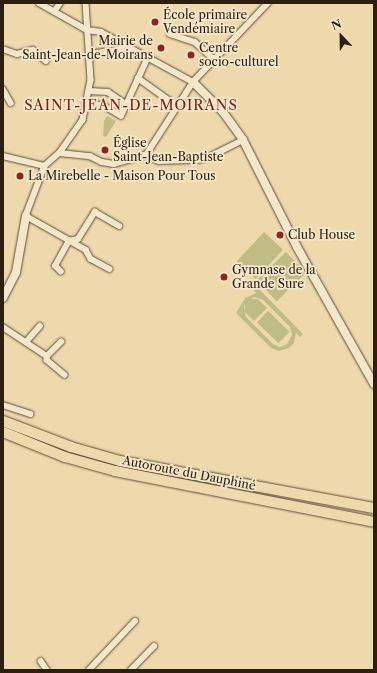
<!DOCTYPE html>
<html>
<head>
<meta charset="utf-8">
<style>
	body { margin:0 }
	#map { position:relative; width:377px; height:673px; overflow:hidden; background:#eed9ad; font-family:"Libre Caslon Text",serif }
	div>[style] { position:absolute }
	[style*='--x'] { left:calc(var(--x)*1px); top:calc(var(--y)*1px); width:calc(var(--w)*1px); rotate:calc(var(--a)*1deg) }
	.green>* { inset:0; background:#bfbd85; transform-origin:0 0 }
	.roads { filter:drop-shadow(0 0 1px #5c4e36) drop-shadow(0 0 1px #5c4e36) }
	.street>* { height:5.5px; margin:-2.75px; padding:0 2.75px; transform-origin:2.75px; border-radius:2.75px; background:#f4e6ca }
	.secondary>* { height:8px; margin:-4px; padding:0 4px; transform-origin:4px; border-radius:4px; background:#f4e6ca }
	.highway>* { height:10px; margin:-5px; padding:0 5px; transform-origin:5px; border-radius:5px; background:#eed9ad }
	.dots>* { width:11px; height:11px; translate:-50% -50%; box-sizing:border-box; border:2px solid #f4e6ca; border-radius:50% }
	span { translate:-50% -50%; white-space:nowrap; text-align:center; line-height:1.15; -webkit-text-stroke:3.5px #f4e6ca; paint-order:stroke }
	.poi-label { font-size:12px; color:#2c1f0f }
	.left { translate:0 -50%; text-align:left }
	.right { translate:-100% -50%; text-align:right }
	.street-label { font-size:12px; color:#2c1f0f }
	.quarter-label { font-size:14px; color:#7a1f14; letter-spacing:1px }
	.frame { position:absolute; inset:0; border:4px solid #2c1f0f; pointer-events:none }
	.north { position:absolute; left:321px; top:16px; width:40px; height:40px; -webkit-text-stroke:3px #f4e6ca; paint-order:stroke; rotate:338deg; font-size:11px; font-weight:700; line-height:16px; text-align:center; color:#2c1f0f }
	.north::after { content:''; display:block; margin:auto; width:14px; height:18px; background:#2c1f0f; clip-path:polygon(50% 0,100% 100%,50% 72%,0 100%) }
</style>
</head>
<body>
<div id="map">
	<div class="green">
		<i style="clip-path:polygon(107px 116px,116px 121px,106px 137px,103px 136px,104px 121px)"></i>
		<i style="left:264px;top:232px;width:26px;height:40px;rotate:43deg"></i>
		<i style="left:286px;top:252px;width:29px;height:41px;rotate:46deg"></i>
		<i style="clip-path:polygon(evenodd,256px 286px,303px 334px,300px 337px,296px 333px,294px 343px,289px 348px,279px 351px,271px 348px,236px 313px,245px 298px,256px 293px,253px 289px,256px 286px,254px 297px,263px 300px,290px 327px,292px 335px,287px 344px,280px 347px,273px 344px,246px 317px,244px 306px,254px 297px)"></i>
		<i style="clip-path:polygon(250px 299px,258px 299px,267px 308px,254px 321px,245px 312px,245px 304px)"></i>
		<i style="left:268px;top:311px;width:30px;height:16px;rotate:44deg"></i>
	</div>
	<div class="roads">
		<div class="street">
			<i style="--x:39;--y:3;--w:55;--a:29.4"></i>
			<i style="--x:87;--y:30;--w:14;--a:8"></i>
			<i style="--x:101;--y:32;--w:105;--a:28.5"></i>
			<i style="--x:86;--y:3;--w:77;--a:86.3"></i>
			<i style="--x:91;--y:80;--w:41;--a:101.3"></i>
			<i style="--x:83;--y:120;--w:40;--a:124.9"></i>
			<i style="--x:60;--y:153;--w:20;--a:139"></i>
			<i style="--x:45;--y:166;--w:53;--a:110.8"></i>
			<i style="--x:26;--y:216;--w:69;--a:29.5"></i>
			<i style="--x:86;--y:250;--w:10;--a:61"></i>
			<i style="--x:91;--y:259;--w:21;--a:28"></i>
			<i style="--x:54;--y:12;--w:11;--a:-56"></i>
			<i style="--x:170;--y:34;--w:26;--a:18"></i>
			<i style="--x:195;--y:42;--w:24;--a:42"></i>
			<i style="--x:3;--y:49;--w:15;--a:20"></i>
			<i style="--x:17;--y:54;--w:16;--a:-14"></i>
			<i style="--x:33;--y:50;--w:17;--a:40"></i>
			<i style="--x:90;--y:54;--w:40;--a:-8.5"></i>
			<i style="--x:138;--y:78;--w:48;--a:35.7"></i>
			<i style="--x:3;--y:89;--w:16;--a:60"></i>
			<i style="--x:89;--y:91;--w:19;--a:3"></i>
			<i style="--x:108;--y:92;--w:23;--a:34"></i>
			<i style="--x:87;--y:104;--w:16;--a:4"></i>
			<i style="--x:103;--y:105;--w:21;--a:31"></i>
			<i style="--x:121;--y:116;--w:65;--a:-65.4"></i>
			<i style="--x:60;--y:153;--w:30;--a:6"></i>
			<i style="--x:90;--y:156;--w:13;--a:27"></i>
			<i style="--x:102;--y:162;--w:12;--a:9"></i>
			<i style="--x:114;--y:164;--w:33;--a:-16"></i>
			<i style="--x:146;--y:155;--w:87;--a:-57.2"></i>
			<i style="--x:193;--y:82;--w:109;--a:-46.5"></i>
			<i style="--x:146;--y:155;--w:14;--a:25"></i>
			<i style="--x:159;--y:161;--w:38;--a:-2"></i>
			<i style="--x:197;--y:160;--w:10;--a:-11"></i>
			<i style="--x:207;--y:158;--w:40;--a:-26.6"></i>
			<i style="--x:3;--y:156;--w:43;--a:13.4"></i>
			<i style="--x:61;--y:272;--w:8;--a:-135"></i>
			<i style="--x:55;--y:266;--w:29;--a:-61"></i>
			<i style="--x:69;--y:241;--w:9;--a:-13"></i>
			<i style="--x:78;--y:239;--w:32;--a:-58"></i>
			<i style="--x:95;--y:212;--w:28;--a:30"></i>
			<i style="--x:3;--y:327;--w:53;--a:33.4"></i>
			<i style="--x:47;--y:356;--w:20;--a:-45"></i>
			<i style="--x:26;--y:342;--w:21;--a:-49"></i>
			<i style="--x:47;--y:356;--w:4;--a:90"></i>
			<i style="--x:47;--y:360;--w:23;--a:40"></i>
			<i style="--x:3;--y:405;--w:29;--a:18"></i>
			<i style="--x:41;--y:661;--w:11;--a:56"></i>
			<i style="--x:89;--y:670;--w:67;--a:-46.8"></i>
			<i style="--x:131;--y:670;--w:33;--a:-46"></i>
		</div>
		<div class="secondary">
			<i style="--x:193;--y:82;--w:42;--a:45"></i>
			<i style="--x:223;--y:112;--w:34;--a:54"></i>
			<i style="--x:243;--y:140;--w:120;--a:63.2"></i>
			<i style="--x:297;--y:247;--w:157;--a:60.7"></i>
			<i style="--x:3;--y:298;--w:29;--a:-63"></i>
			<i style="--x:16;--y:272;--w:57;--a:-79.9"></i>
		</div>
		<div class="highway">
			<i style="--x:3;--y:421;--w:73;--a:20.9"></i>
			<i style="--x:71;--y:447;--w:51;--a:15.9"></i>
			<i style="--x:120;--y:461;--w:258;--a:10.5"></i>
			<i style="--x:3;--y:432;--w:67;--a:22"></i>
			<i style="--x:65;--y:457;--w:52;--a:15.6"></i>
			<i style="--x:115;--y:471;--w:264;--a:11.1"></i>
		</div>
	</div>
	<div class="dots">
		<i style="left:155px;top:22px;background:#8f2418"></i>
		<i style="left:161px;top:48px;background:#8f2418"></i>
		<i style="left:191px;top:55px;background:#8f2418"></i>
		<i style="left:105px;top:150px;background:#8f2418"></i>
		<i style="left:20px;top:176px;background:#8f2418"></i>
		<i style="left:280px;top:235px;background:#8f2418"></i>
		<i style="left:224px;top:277px;background:#8f2418"></i>
	</div>
	<div class="poi-label">
		<span class="left" style="left:163px;top:22px">École primaire<br>Vendémiaire</span>
		<span class="right" style="left:153px;top:48px">Mairie de<br>Saint-Jean-de-Moirans</span>
		<span class="left" style="left:199px;top:55px">Centre<br>socio-culturel</span>
		<span class="left" style="left:113px;top:150px">Église<br>Saint-Jean-Baptiste</span>
		<span class="left" style="left:28px;top:176px">La Mirebelle - Maison Pour Tous</span>
		<span class="left" style="left:288px;top:235px">Club House</span>
		<span class="left" style="left:232px;top:277px">Gymnase de la<br>Grande Sure</span>
	</div>
	<div class="street-label">
		<span style="left:189px;top:473px;rotate:11deg">Autoroute du Dauphiné</span>
	</div>
	<div class="quarter-label">
		<span style="left:131px;top:105px">SAINT-JEAN-DE-MOIRANS</span>
	</div>
	<div class="frame"></div>
	<div class="north">N</div>
</div>
</body>
</html>
